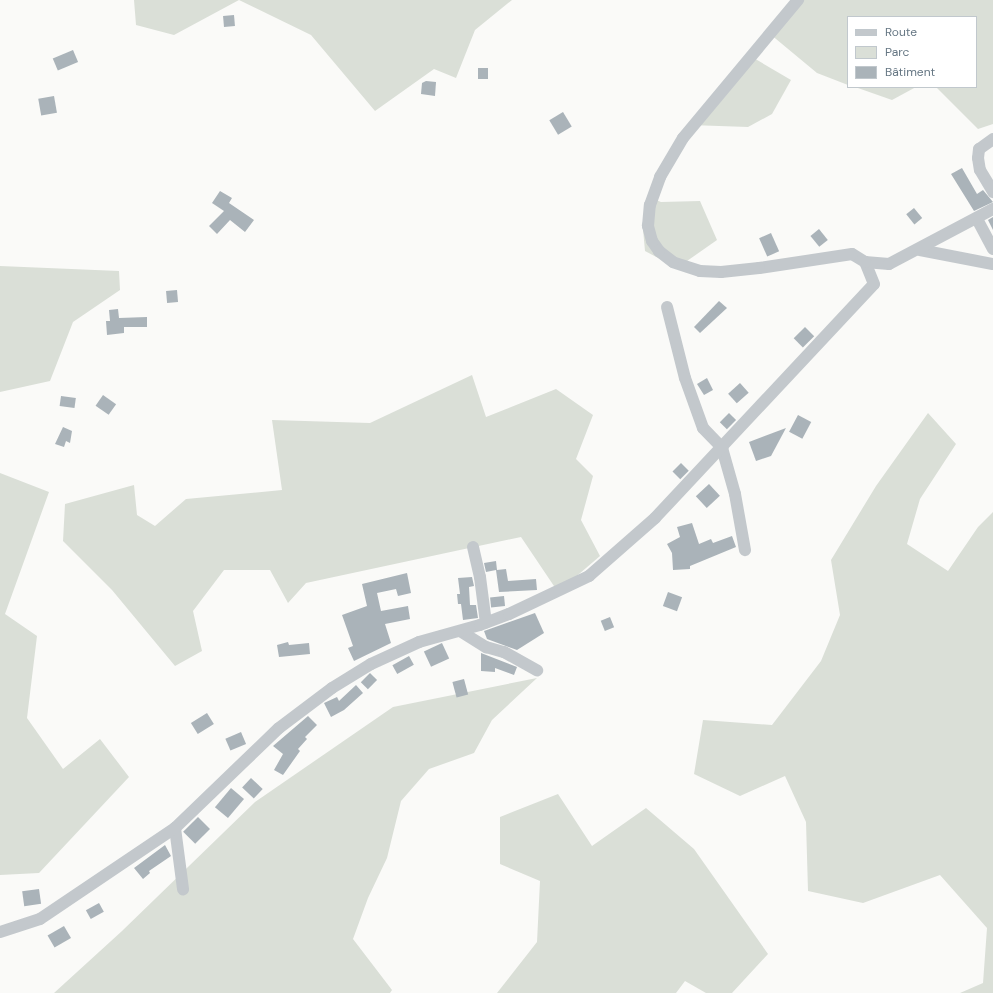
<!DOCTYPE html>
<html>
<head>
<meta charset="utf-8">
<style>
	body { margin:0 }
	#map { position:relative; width:993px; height:993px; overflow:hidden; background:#fafaf8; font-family:"DM Sans",sans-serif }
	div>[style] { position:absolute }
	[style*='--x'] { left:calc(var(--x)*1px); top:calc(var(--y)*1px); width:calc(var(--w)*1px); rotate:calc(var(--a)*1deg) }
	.green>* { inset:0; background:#dadfd7 }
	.building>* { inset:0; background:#aab3b9; transform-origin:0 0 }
	.street>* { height:12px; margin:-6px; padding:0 6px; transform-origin:6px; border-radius:6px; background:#c3c8cc }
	span { translate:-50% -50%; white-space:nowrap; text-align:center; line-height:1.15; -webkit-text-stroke:4px #fff; paint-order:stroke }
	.legend { position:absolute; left:847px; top:16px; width:130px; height:72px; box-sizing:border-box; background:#fff; border:1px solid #c1c8cd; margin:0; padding:5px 7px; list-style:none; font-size:12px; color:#657683 }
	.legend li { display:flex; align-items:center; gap:8px; height:20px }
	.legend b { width:20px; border:1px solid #c1c8cd }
</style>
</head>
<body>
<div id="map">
	<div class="green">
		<i style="clip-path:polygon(134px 0,512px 0,475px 30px,456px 78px,434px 69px,375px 111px,311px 35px,239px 0,174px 35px,136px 25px)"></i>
		<i style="clip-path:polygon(798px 0,993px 0,993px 124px,978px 129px,936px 87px,976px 87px,976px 17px,848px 17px,848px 85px,817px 73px,770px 34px)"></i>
		<i style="clip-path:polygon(752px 57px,791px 80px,772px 114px,748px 127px,690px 125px)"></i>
		<i style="clip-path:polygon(855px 87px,916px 87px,892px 100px)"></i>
		<i style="clip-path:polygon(649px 197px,661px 202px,700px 201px,717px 240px,677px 268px,645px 251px,643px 229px)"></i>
		<i style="clip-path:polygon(0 266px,119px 271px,120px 290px,73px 322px,50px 381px,0 392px)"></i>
		<i style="clip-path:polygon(472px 375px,486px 417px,556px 389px,593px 415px,576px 459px,593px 476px,581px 520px,600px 556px,558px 592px,521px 537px,306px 583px,288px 603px,270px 570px,224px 570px,193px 611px,202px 651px,175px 666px,112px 590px,63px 541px,65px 504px,134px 485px,137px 515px,155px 526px,186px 499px,282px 490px,272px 420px,370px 423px)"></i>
		<i style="clip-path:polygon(928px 413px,956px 444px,920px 499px,907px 544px,948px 571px,978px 527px,993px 512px,993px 993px,960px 993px,983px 983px,987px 928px,940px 875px,863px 903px,808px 891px,806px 822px,785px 776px,740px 796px,694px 774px,703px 720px,772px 725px,821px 661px,840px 615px,831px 560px,876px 486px)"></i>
		<i style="clip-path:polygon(0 473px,49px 492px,5px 614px,37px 636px,27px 718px,63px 769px,100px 739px,129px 777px,39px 873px,0 875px)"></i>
		<i style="clip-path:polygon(537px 678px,492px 720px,474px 753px,429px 769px,401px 801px,387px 858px,368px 898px,353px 939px,392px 990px,390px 993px,54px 993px,122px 931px,255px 802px,393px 707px)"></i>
		<i style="clip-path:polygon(558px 794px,592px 846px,646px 808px,694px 849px,768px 954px,732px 993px,706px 993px,685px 981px,676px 993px,497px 993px,537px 942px,540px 881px,500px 864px,500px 817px)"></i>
	</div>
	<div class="building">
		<i style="left:234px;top:15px;width:11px;height:11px;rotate:85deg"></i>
		<i style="left:73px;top:50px;width:13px;height:22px;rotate:67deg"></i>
		<i style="left:478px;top:68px;width:10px;height:11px"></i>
		<i style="clip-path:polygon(426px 81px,436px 82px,435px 96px,421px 94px,422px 83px)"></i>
		<i style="left:54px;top:96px;width:17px;height:16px;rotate:80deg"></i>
		<i style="left:563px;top:112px;width:17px;height:16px;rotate:59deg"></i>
		<i style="clip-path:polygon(962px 168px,977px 194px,983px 190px,993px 202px,974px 211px,951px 174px)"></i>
		<i style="clip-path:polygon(220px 191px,232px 198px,229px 203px,254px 220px,245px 232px,230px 220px,217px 234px,209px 226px,224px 211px,212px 203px)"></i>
		<i style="left:914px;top:208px;width:13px;height:10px;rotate:51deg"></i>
		<i style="clip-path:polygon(993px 217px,993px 230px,988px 220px)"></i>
		<i style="left:819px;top:229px;width:14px;height:11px;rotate:51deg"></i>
		<i style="left:771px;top:233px;width:20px;height:13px;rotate:66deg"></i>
		<i style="left:177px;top:290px;width:12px;height:11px;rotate:85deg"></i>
		<i style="clip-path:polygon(719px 301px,727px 308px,700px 333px,694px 327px)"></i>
		<i style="clip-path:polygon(118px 309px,119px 318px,147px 317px,147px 327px,124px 327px,124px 333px,107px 335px,106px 321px,110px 321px,109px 310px)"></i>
		<i style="left:805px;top:327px;width:13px;height:16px;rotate:45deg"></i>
		<i style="clip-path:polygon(707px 378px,713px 390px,704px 395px,697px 384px)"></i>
		<i style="left:740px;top:383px;width:13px;height:16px;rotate:48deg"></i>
		<i style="left:103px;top:395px;width:16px;height:13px;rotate:35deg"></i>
		<i style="left:61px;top:396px;width:15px;height:10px;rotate:8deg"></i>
		<i style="left:729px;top:413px;width:10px;height:13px;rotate:45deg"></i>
		<i style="left:798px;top:415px;width:15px;height:19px;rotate:28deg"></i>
		<i style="clip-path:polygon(63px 427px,72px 431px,70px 443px,66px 441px,64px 447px,55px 444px)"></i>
		<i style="clip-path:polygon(786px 428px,771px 456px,756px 461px,749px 442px)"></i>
		<i style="left:681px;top:463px;width:11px;height:12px;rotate:45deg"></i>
		<i style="left:709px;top:484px;width:16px;height:18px;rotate:47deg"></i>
		<i style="clip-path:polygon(692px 523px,699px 544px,711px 539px,713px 543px,732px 536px,736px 547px,690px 566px,690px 569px,673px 570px,672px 553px,667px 544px,680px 537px,677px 527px)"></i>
		<i style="clip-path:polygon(496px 561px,497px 570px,506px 569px,508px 581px,536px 579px,537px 590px,499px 592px,496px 570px,486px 572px,484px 563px)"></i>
		<i style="clip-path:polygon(407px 573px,411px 593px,398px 596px,396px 589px,377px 593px,381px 611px,408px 606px,410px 619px,385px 624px,391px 643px,354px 661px,348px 648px,353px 646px,342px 615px,367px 606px,362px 584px)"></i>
		<i style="clip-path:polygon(472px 577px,474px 586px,469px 587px,470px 605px,476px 605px,478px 618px,463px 620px,461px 604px,458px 604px,457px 594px,460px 594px,458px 578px)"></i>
		<i style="left:668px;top:592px;width:15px;height:15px;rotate:20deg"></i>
		<i style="left:504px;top:596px;width:10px;height:14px;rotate:84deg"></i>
		<i style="clip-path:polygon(535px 613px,544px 633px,517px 650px,487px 639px,484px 631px)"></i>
		<i style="left:610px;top:617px;width:11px;height:10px;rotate:68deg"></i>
		<i style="clip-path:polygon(288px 642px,289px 645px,309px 643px,310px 654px,279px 657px,277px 645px)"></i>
		<i style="left:442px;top:643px;width:17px;height:20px;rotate:65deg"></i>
		<i style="clip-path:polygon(481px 653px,517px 667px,514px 675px,495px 668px,495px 672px,481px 671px)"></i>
		<i style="left:409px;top:656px;width:10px;height:19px;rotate:61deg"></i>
		<i style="left:370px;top:673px;width:10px;height:13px;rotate:45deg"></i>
		<i style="left:464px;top:679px;width:16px;height:12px;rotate:75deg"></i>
		<i style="clip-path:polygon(356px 685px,363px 693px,344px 710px,331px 717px,324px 703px,337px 697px,339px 701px)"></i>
		<i style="left:207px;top:713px;width:13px;height:19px;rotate:58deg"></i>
		<i style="clip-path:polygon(308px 716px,317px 725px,305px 737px,307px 739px,298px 749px,300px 751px,283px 775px,274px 770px,283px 754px,273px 746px)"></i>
		<i style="left:241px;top:732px;width:13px;height:17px;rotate:67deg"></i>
		<i style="left:251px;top:778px;width:16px;height:13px;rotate:43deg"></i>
		<i style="left:231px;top:788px;width:17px;height:25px;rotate:40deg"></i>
		<i style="left:198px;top:817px;width:17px;height:21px;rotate:45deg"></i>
		<i style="clip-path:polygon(165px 845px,171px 856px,149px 871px,150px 873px,143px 879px,134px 868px)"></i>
		<i style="left:39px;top:889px;width:15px;height:17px;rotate:82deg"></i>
		<i style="left:99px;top:903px;width:10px;height:15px;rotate:61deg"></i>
		<i style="left:64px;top:926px;width:14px;height:19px;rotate:60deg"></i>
	</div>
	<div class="street">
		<i style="--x:993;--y:139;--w:17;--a:144"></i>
		<i style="--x:979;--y:149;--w:9;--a:96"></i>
		<i style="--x:978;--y:158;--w:12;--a:81"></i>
		<i style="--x:980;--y:170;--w:26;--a:59"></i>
		<i style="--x:977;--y:219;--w:34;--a:62"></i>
		<i style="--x:920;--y:250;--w:74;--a:10.9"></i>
		<i style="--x:865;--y:262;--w:24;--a:5"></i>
		<i style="--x:889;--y:264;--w:118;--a:-27.9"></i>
		<i style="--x:667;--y:307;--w:73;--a:75.8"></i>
		<i style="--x:685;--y:378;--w:53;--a:70.2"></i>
		<i style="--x:703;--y:428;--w:28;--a:46"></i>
		<i style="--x:722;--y:448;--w:48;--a:74.2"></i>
		<i style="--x:735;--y:494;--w:57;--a:79.9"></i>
		<i style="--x:473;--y:547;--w:31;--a:77"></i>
		<i style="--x:480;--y:577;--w:46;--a:82.6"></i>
		<i style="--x:460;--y:631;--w:31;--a:32"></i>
		<i style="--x:486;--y:647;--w:19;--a:16"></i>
		<i style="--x:504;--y:652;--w:38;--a:29"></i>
		<i style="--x:175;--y:828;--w:62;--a:82.5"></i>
		<i style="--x:0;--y:932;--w:42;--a:-18"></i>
		<i style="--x:40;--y:919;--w:163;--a:-34"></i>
		<i style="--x:175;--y:828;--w:144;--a:-43.9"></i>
		<i style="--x:279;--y:728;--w:66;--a:-37"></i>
		<i style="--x:332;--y:688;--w:46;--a:-31.6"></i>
		<i style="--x:371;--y:664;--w:53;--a:-24.6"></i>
		<i style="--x:419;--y:642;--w:63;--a:-15.6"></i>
		<i style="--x:480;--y:625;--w:31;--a:-21"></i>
		<i style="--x:509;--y:614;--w:89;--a:-25.4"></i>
		<i style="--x:589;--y:576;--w:88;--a:-41.3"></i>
		<i style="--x:655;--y:518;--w:320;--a:-46.9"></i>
		<i style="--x:874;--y:284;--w:24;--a:-112"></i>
		<i style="--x:865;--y:262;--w:15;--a:-148"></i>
		<i style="--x:852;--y:254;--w:94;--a:171.4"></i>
		<i style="--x:759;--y:268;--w:38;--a:174"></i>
		<i style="--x:721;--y:272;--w:21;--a:-177"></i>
		<i style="--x:700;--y:271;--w:28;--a:-162"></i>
		<i style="--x:673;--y:262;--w:18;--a:-142"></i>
		<i style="--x:659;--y:251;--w:12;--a:-125"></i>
		<i style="--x:652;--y:241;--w:16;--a:-105"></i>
		<i style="--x:648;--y:226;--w:21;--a:-85"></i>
		<i style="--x:650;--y:205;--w:30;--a:-70"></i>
		<i style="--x:660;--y:177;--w:45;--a:-59.5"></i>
		<i style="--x:683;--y:138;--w:180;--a:-50.2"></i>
	</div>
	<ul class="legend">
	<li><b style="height:5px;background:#c3c8cc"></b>Route</li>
	<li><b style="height:11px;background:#dadfd7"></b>Parc</li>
	<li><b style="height:11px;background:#aab3b9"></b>Bâtiment</li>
	</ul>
</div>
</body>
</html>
